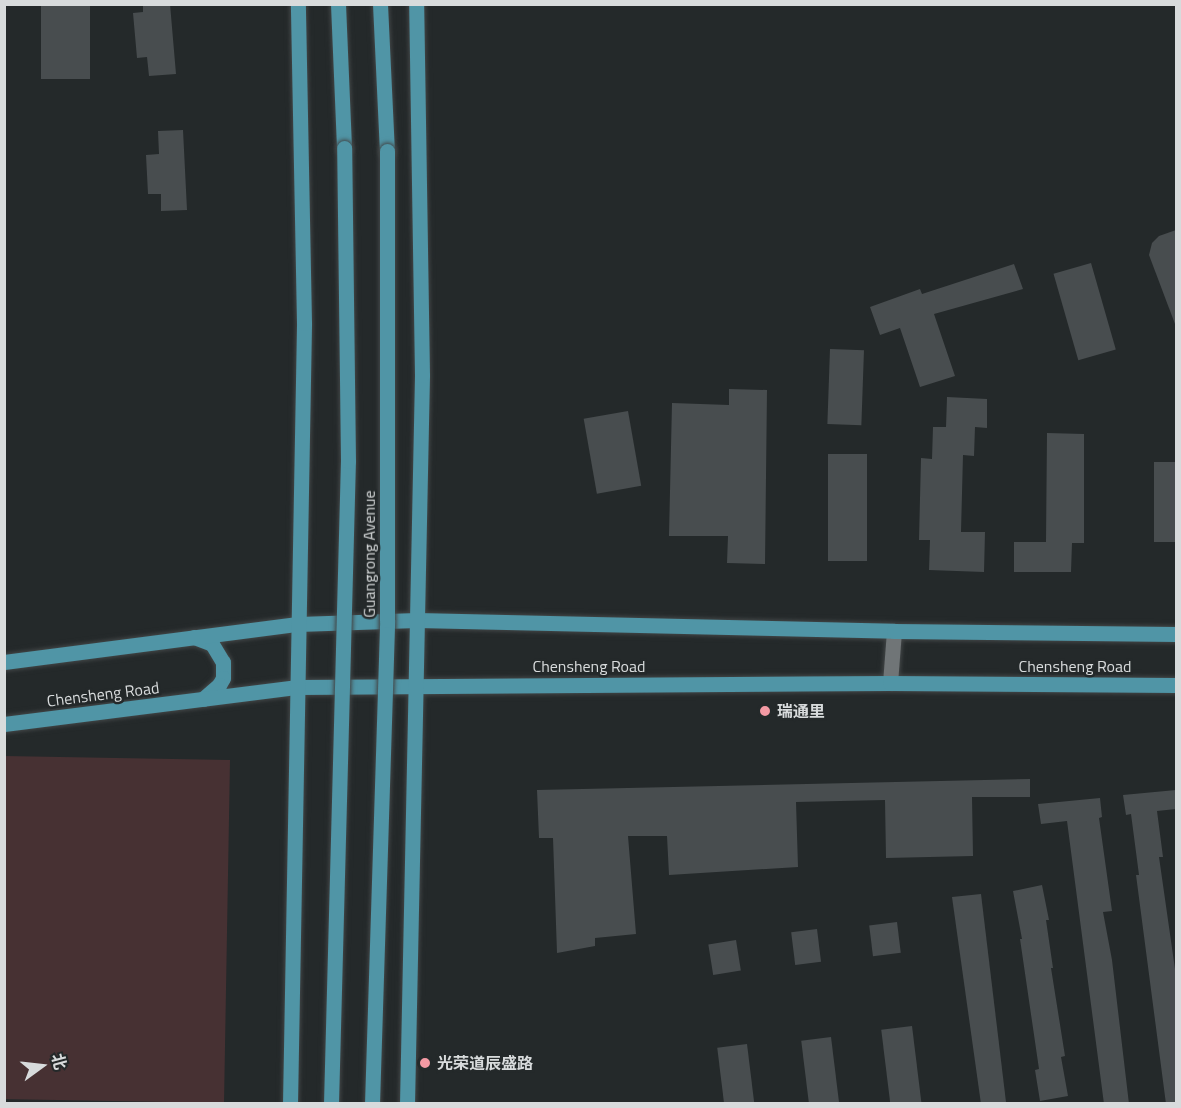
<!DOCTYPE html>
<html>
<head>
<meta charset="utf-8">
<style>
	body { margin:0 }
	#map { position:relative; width:1181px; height:1108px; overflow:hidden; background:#24292a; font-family:"Titillium Web","Noto Sans SC",sans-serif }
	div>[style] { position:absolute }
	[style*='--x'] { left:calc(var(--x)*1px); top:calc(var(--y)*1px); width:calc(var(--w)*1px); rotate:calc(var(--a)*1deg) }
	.green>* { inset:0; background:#473133; transform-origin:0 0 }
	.building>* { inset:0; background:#484d4f; transform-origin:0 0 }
	.roads { filter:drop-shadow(0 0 2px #424647) drop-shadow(0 0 2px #424647) }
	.minor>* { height:15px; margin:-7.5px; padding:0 7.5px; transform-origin:7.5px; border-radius:7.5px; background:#707577 }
	.major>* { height:15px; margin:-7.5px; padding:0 7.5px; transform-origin:7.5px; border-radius:7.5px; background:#5095a6 }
	.bridges { filter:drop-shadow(0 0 2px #424647) drop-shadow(0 0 2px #424647) }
	.major-bridge>* { height:15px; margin:-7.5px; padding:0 7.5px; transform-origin:7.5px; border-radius:7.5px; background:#5095a6 }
	.dots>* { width:16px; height:16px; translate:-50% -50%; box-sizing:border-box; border:3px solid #24292a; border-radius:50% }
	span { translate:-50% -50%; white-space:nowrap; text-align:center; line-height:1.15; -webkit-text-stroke:5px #24292a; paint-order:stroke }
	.street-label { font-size:16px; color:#d8dbdc }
	.poi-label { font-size:16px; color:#d8dbdc; font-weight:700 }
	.left { translate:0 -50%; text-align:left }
	.frame { position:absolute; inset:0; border:6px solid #d8dbdc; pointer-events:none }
	.north { position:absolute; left:12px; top:1036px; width:60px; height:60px; -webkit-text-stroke:4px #24292a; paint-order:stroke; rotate:75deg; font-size:16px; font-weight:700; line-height:24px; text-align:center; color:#d8dbdc }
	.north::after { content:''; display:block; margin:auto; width:21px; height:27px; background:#d8dbdc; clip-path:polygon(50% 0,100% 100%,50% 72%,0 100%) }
</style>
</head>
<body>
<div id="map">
	<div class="green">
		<i style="left:230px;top:760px;width:343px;height:226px;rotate:91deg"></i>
	</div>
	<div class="building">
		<i style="left:41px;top:4px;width:49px;height:75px"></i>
		<i style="clip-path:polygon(143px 4px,170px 4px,176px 74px,149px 76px,147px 57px,137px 58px,133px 13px,143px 12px)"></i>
		<i style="clip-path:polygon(183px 130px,187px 210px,161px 211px,161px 194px,148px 194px,146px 155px,159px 154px,158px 131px)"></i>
		<i style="clip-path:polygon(1176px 230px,1176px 324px,1175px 324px,1149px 255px,1152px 243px,1159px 236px)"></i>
		<i style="left:1091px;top:263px;width:90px;height:39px;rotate:74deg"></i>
		<i style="clip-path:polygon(1014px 264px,1023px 289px,934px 314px,955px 376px,920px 387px,900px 328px,880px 335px,870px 307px,920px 289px,922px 294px)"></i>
		<i style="left:830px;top:349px;width:34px;height:75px;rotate:2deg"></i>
		<i style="clip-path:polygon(729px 389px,767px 390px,765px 564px,727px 563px,728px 536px,669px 536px,672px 403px,729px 405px)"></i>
		<i style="clip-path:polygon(947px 397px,987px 399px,987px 428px,975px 427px,974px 456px,963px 455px,961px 532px,985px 532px,984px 572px,929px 570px,930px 540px,919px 540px,921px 458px,932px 459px,933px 427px,946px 427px)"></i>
		<i style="left:628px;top:411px;width:76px;height:45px;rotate:80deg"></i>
		<i style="clip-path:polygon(1047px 433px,1084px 434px,1084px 543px,1072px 543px,1071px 572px,1014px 572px,1014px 542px,1046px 542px)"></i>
		<i style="left:828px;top:454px;width:39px;height:107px"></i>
		<i style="left:1154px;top:462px;width:22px;height:80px"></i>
		<i style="clip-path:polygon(1030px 779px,1030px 797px,972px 797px,973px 856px,886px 858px,885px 800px,796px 802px,798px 867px,669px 875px,667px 836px,628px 836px,636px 934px,595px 938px,595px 946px,557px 953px,553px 838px,539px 838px,537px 790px)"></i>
		<i style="clip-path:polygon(1176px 790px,1176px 809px,1157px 811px,1163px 857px,1159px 857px,1176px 976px,1176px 1104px,1166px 1104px,1136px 875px,1139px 875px,1131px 814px,1126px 815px,1123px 795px)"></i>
		<i style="clip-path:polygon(1100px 798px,1102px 817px,1099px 818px,1112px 911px,1103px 912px,1112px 960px,1129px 1104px,1104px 1104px,1067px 821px,1041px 824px,1038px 804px)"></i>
		<i style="clip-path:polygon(1042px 885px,1049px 920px,1046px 920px,1053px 968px,1051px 968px,1065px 1056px,1061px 1057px,1068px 1096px,1040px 1101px,1035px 1070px,1039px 1069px,1020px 939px,1022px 939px,1013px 891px)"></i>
		<i style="clip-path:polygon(981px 894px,1006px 1102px,997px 1104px,981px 1104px,952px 897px)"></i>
		<i style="left:897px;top:922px;width:31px;height:28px;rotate:83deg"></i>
		<i style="left:817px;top:929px;width:33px;height:26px;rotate:83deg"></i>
		<i style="left:736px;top:940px;width:31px;height:28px;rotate:81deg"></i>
		<i style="left:912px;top:1026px;width:79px;height:31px;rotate:83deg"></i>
		<i style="left:831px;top:1037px;width:67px;height:30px;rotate:83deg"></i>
		<i style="left:747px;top:1044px;width:60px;height:30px;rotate:83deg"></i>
	</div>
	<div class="roads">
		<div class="minor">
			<i style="--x:890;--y:683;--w:52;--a:-85.6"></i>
		</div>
		<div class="major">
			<i style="--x:338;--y:4;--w:144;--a:87.6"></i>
			<i style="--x:380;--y:4;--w:147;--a:87.3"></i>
			<i style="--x:194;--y:637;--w:19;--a:21"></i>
			<i style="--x:212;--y:644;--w:21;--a:59"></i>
			<i style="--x:223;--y:662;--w:16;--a:90"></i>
			<i style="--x:223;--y:678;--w:8;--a:120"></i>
			<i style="--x:219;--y:685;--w:21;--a:139"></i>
			<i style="--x:4;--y:662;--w:296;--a:-7.4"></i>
			<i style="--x:298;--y:624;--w:119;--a:-1.9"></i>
			<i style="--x:417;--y:620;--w:477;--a:1.3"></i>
			<i style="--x:894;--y:631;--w:282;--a:0.6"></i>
			<i style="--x:4;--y:724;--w:296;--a:-7.2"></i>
			<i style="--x:298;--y:687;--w:592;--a:-0.39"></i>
			<i style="--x:890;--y:683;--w:286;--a:0.4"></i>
			<i style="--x:290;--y:1104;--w:781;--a:-88.97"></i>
			<i style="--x:304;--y:323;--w:319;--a:-91.1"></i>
			<i style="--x:407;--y:1104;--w:729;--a:-88.82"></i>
			<i style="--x:422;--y:375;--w:371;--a:-90.9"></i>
		</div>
	</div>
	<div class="bridges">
		<div class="major-bridge">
			<i style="--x:331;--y:1104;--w:643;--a:-88.49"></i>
			<i style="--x:348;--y:461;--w:313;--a:-90.7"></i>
			<i style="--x:372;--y:1104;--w:484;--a:-88.2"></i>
			<i style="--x:387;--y:620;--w:469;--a:-90"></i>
		</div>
	</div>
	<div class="dots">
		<i style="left:765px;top:711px;background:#f49aa4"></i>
		<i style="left:425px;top:1063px;background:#f49aa4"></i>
	</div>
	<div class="street-label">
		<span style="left:369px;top:554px;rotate:-90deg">Guangrong Avenue</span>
		<span style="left:589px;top:666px">Chensheng Road</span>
		<span style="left:1075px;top:666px">Chensheng Road</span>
		<span style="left:103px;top:694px;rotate:-7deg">Chensheng Road</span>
	</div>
	<div class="poi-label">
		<span class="left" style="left:777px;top:711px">瑞通里</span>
		<span class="left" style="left:437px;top:1063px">光荣道辰盛路</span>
	</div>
	<div class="frame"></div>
	<div class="north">北</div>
</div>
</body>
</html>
